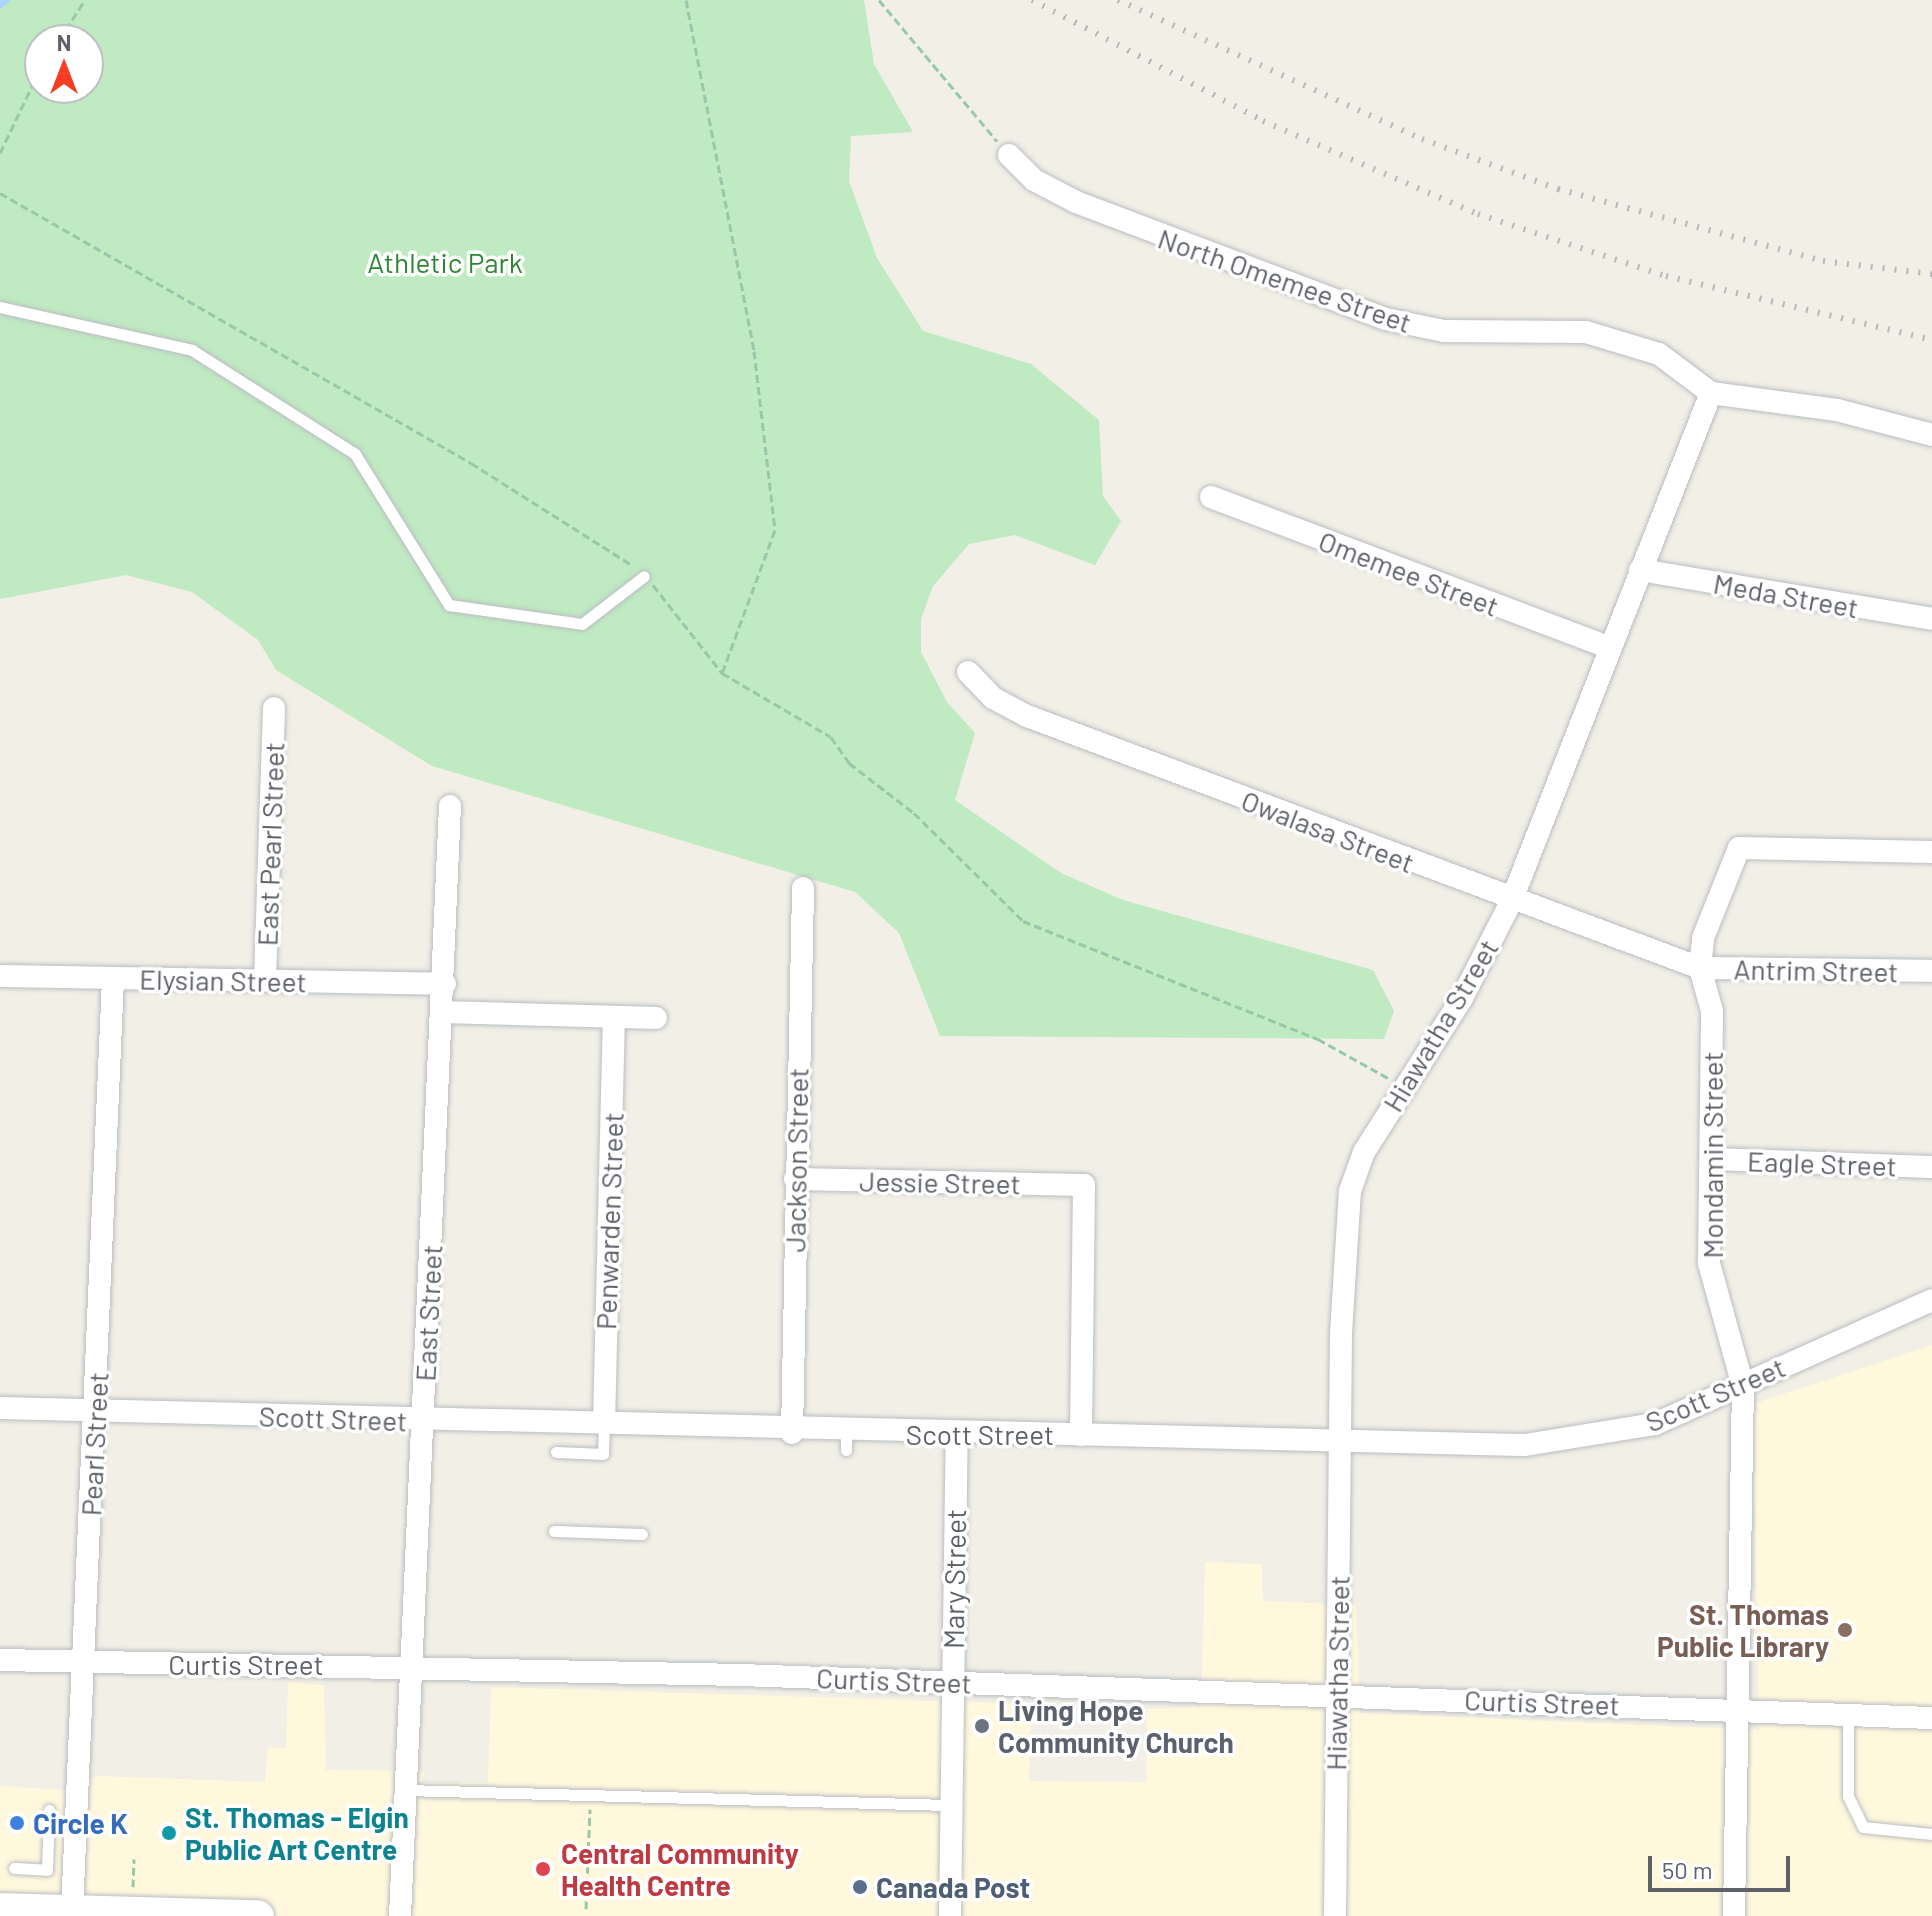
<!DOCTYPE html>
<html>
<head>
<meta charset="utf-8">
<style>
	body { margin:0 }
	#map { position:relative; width:1932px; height:1916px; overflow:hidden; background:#f1efe6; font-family:Barlow,sans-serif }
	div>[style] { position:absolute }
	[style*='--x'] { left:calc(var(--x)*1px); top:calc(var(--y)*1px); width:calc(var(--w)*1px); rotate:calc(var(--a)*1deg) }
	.commercial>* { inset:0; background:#fff8dd }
	.green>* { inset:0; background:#c0eac2 }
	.stream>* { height:6px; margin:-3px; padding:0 3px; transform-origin:3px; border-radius:3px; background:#a8d6ff }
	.path>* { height:3px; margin-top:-1.5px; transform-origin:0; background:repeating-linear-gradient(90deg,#97c9a8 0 8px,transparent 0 12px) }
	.roads { filter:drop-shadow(0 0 2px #babdc2) drop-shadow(0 0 2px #babdc2) }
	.lane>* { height:11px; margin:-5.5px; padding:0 5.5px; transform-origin:5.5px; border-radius:5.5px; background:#fff }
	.street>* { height:22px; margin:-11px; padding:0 11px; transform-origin:11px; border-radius:11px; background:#fff }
	.secondary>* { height:32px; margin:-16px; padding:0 16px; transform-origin:16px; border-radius:16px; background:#fff }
	.rail>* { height:6px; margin-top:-3px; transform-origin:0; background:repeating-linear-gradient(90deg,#b7b8b9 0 2px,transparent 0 12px) }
	.dots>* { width:22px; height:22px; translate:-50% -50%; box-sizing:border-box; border:4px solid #fff; border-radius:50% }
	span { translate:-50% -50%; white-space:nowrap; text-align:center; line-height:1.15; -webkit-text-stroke:7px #fff; paint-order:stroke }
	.park-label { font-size:28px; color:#2d8634 }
	.street-label { font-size:28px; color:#5d6168 }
	.education-label { font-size:28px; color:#785e54; font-weight:700 }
	.right { translate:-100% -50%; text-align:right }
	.worship-label { font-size:28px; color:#5b616d; font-weight:700 }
	.left { translate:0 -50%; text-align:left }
	.culture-label { font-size:28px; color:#0d838f; font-weight:700 }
	.shop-label { font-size:28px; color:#366cbe; font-weight:700 }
	.health-label { font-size:28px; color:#be3a42; font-weight:700 }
	.service-label { font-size:28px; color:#4e5e75; font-weight:700 }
	.north { position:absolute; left:24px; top:24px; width:80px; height:80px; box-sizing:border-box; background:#fff; border:2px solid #bec0c3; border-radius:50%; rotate:0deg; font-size:22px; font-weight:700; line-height:32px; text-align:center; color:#5d6168 }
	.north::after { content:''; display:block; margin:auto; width:28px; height:36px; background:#f93c24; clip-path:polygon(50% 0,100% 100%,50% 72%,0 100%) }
	.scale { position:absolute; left:1648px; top:1856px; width:142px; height:36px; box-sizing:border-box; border:4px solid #5d6168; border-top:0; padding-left:10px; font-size:24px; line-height:28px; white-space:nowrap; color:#5d6168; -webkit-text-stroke:6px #fff; paint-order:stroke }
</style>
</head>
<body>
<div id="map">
	<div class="commercial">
		<i style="clip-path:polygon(1932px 1345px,1932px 1916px,0 1916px,0 1786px,66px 1790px,98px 1776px,265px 1782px,268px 1747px,286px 1748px,288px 1682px,324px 1685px,326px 1770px,425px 1771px,422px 1783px,488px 1782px,491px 1687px,1031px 1704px,1029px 1781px,1146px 1782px,1147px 1709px,1201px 1707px,1205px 1562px,1262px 1564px,1263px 1601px,1356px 1605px,1360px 1713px,1759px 1730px,1753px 1404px)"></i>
	</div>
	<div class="green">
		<i style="clip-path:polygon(evenodd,0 0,864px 0,874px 64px,913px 132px,851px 136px,849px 181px,877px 258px,923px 331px,1031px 364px,1099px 420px,1103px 496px,1121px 521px,1095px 565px,1015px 535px,969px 544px,933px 586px,921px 619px,921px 652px,947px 702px,975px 733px,955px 800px,1061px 873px,1123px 900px,1373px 970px,1394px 1011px,1384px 1039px,940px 1036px,899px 933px,855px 892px,432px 766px,276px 670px,258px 640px,192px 592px,126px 575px,0 599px,0 0,40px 40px,88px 40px,88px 88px,40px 88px,40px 40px)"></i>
	</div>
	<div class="stream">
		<i style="--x:0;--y:5;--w:9;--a:-36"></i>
	</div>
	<div class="path">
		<i style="--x:686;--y:0;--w:358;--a:79"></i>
		<i style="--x:754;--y:351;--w:180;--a:83.3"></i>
		<i style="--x:775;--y:530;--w:153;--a:110.3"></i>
		<i style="--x:879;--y:0;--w:184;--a:50.1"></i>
		<i style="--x:59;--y:40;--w:48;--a:-57"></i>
		<i style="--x:0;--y:153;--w:93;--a:-64.5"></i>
		<i style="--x:0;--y:193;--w:543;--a:29.82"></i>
		<i style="--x:471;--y:463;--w:192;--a:32.4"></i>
		<i style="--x:653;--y:585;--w:112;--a:51.9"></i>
		<i style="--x:722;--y:673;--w:126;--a:30.4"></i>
		<i style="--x:831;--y:737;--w:32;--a:55"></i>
		<i style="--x:849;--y:763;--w:82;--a:37.6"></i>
		<i style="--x:914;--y:813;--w:153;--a:44.7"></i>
		<i style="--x:1023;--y:921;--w:318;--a:21.8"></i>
		<i style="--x:1318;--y:1039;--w:80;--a:29.1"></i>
		<i style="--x:133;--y:1887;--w:28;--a:-88"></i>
		<i style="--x:586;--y:1909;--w:100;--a:-87.7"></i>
	</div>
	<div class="roads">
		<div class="lane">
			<i style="--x:0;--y:307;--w:197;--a:12.6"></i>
			<i style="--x:192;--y:350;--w:193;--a:32.5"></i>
			<i style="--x:355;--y:454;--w:178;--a:58.1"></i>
			<i style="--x:449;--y:605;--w:134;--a:8.1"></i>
			<i style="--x:582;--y:624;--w:78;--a:-37.7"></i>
			<i style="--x:846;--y:1450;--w:17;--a:-90"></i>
			<i style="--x:556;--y:1452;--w:47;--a:2.4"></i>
			<i style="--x:603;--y:1454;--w:31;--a:-88"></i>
			<i style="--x:554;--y:1531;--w:88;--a:2"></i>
			<i style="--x:1848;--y:1714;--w:82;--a:90"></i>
			<i style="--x:1848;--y:1796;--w:34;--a:64"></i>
			<i style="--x:1863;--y:1827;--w:69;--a:5.8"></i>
			<i style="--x:405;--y:1790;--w:545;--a:1.58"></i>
			<i style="--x:14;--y:1868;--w:33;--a:3"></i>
			<i style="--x:47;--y:1870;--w:60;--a:-88.1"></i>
		</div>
		<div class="street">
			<i style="--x:1009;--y:155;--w:35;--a:45"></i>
			<i style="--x:1034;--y:180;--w:47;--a:27.6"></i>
			<i style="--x:1076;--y:202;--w:331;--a:20.7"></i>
			<i style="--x:1386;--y:319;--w:59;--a:11.7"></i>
			<i style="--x:1444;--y:331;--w:142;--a:0.4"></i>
			<i style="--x:1586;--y:332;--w:76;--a:16.8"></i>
			<i style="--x:1659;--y:354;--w:65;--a:36.9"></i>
			<i style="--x:1711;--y:393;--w:127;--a:7.7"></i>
			<i style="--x:1837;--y:410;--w:98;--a:14.7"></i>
			<i style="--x:1211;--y:497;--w:423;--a:20.7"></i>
			<i style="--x:1640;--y:570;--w:296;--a:9.5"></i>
			<i style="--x:968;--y:672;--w:36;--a:46"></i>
			<i style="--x:993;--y:698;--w:38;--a:28"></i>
			<i style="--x:1027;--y:716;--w:719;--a:20.53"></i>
			<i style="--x:1700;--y:968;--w:232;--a:0.7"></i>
			<i style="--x:0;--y:976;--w:445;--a:1"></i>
			<i style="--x:265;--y:980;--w:272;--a:-88.1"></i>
			<i style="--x:444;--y:1012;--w:212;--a:1.6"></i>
			<i style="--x:1712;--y:1159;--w:220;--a:2.1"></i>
			<i style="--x:795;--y:1179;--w:289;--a:1.2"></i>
			<i style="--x:1084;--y:1185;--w:250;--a:90.7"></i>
			<i style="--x:0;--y:1408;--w:1525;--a:1.39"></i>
			<i style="--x:1525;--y:1445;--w:132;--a:-9.2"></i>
			<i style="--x:1655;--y:1424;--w:303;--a:-24.1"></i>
			<i style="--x:604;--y:1423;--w:404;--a:-88.6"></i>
			<i style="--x:792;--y:1433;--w:545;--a:-88.84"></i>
			<i style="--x:0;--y:1660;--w:741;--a:1.16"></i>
			<i style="--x:741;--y:1675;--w:1192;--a:2.07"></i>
			<i style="--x:72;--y:1911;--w:934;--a:-87.48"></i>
			<i style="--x:400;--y:1916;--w:1111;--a:-87.42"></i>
			<i style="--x:950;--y:1916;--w:483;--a:-89.2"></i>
			<i style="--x:1335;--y:1916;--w:583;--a:-89.41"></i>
			<i style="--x:1341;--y:1333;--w:142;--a:-86.4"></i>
			<i style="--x:1350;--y:1191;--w:41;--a:-70.3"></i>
			<i style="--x:1364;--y:1152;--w:183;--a:-57.5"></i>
			<i style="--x:1462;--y:998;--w:108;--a:-63"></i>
			<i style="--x:1511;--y:902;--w:547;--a:-68.55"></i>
			<i style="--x:1734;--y:1916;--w:530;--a:-89.03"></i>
			<i style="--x:1743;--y:1386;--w:128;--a:-105.5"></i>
			<i style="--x:1709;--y:1263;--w:252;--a:-89.3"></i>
			<i style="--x:1712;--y:1011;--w:45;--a:-105.6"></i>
			<i style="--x:1700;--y:968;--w:30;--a:-84"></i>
			<i style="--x:1703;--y:938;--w:97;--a:-68.2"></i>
			<i style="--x:1739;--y:848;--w:193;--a:1.2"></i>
		</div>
		<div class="secondary">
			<i style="--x:0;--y:1909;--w:258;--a:1.6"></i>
		</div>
	</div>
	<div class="rail">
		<i style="--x:1032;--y:0;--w:261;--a:27.6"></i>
		<i style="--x:1263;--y:121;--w:234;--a:23.4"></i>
		<i style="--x:1478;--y:214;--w:198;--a:18.3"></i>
		<i style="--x:1666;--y:276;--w:274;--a:13.5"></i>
		<i style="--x:1118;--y:0;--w:334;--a:24.6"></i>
		<i style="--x:1422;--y:139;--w:145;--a:20.2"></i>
		<i style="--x:1558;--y:189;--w:275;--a:15.2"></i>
		<i style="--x:1823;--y:261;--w:110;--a:6.8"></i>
	</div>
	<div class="dots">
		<i style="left:1845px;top:1630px;background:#8d6e63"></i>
		<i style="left:982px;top:1726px;background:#6b7280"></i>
		<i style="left:17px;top:1823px;background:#3f7fe0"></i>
		<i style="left:169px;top:1833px;background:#0f9aa8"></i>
		<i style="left:543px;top:1869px;background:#e0444e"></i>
		<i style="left:860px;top:1887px;background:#5c6f8a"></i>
	</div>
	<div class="park-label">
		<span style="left:445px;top:262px">Athletic Park</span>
	</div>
	<div class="street-label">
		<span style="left:1285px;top:280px;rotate:19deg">North Omemee Street</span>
		<span style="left:1409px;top:573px;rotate:21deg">Omemee Street</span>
		<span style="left:1786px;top:595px;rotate:10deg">Meda Street</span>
		<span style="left:1328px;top:831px;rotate:21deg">Owalasa Street</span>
		<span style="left:270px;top:844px;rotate:-88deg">East Pearl Street</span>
		<span style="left:1816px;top:970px;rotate:1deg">Antrim Street</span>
		<span style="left:223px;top:980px;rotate:1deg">Elysian Street</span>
		<span style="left:1440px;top:1025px;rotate:-59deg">Hiawatha Street</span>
		<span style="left:1712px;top:1155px;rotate:-90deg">Mondamin Street</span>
		<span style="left:796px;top:1160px;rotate:-89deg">Jackson Street</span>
		<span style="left:1822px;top:1163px;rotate:2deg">Eagle Street</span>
		<span style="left:940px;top:1182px;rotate:1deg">Jessie Street</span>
		<span style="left:609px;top:1221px;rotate:-88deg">Penwarden Street</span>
		<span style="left:428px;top:1313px;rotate:-87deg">East Street</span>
		<span style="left:1715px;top:1394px;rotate:-23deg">Scott Street</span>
		<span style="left:333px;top:1418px;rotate:2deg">Scott Street</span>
		<span style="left:980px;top:1434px">Scott Street</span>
		<span style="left:94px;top:1444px;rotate:-87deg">Pearl Street</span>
		<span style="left:954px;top:1579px;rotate:-89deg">Mary Street</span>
		<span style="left:246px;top:1664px">Curtis Street</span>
		<span style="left:1337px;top:1673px;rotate:-89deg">Hiawatha Street</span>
		<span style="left:894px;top:1680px;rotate:2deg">Curtis Street</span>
		<span style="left:1542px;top:1702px;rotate:2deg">Curtis Street</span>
	</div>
	<div class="education-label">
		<span class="right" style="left:1829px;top:1630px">St. Thomas<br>Public Library</span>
	</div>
	<div class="worship-label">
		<span class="left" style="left:998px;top:1726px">Living Hope<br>Community Church</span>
	</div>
	<div class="culture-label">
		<span class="left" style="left:185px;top:1833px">St. Thomas - Elgin<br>Public Art Centre</span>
	</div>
	<div class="shop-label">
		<span class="left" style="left:33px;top:1823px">Circle K</span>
	</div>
	<div class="health-label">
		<span class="left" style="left:561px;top:1869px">Central Community<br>Health Centre</span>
	</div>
	<div class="service-label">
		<span class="left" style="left:876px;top:1887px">Canada Post</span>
	</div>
	<div class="north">N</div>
	<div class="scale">50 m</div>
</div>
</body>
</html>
